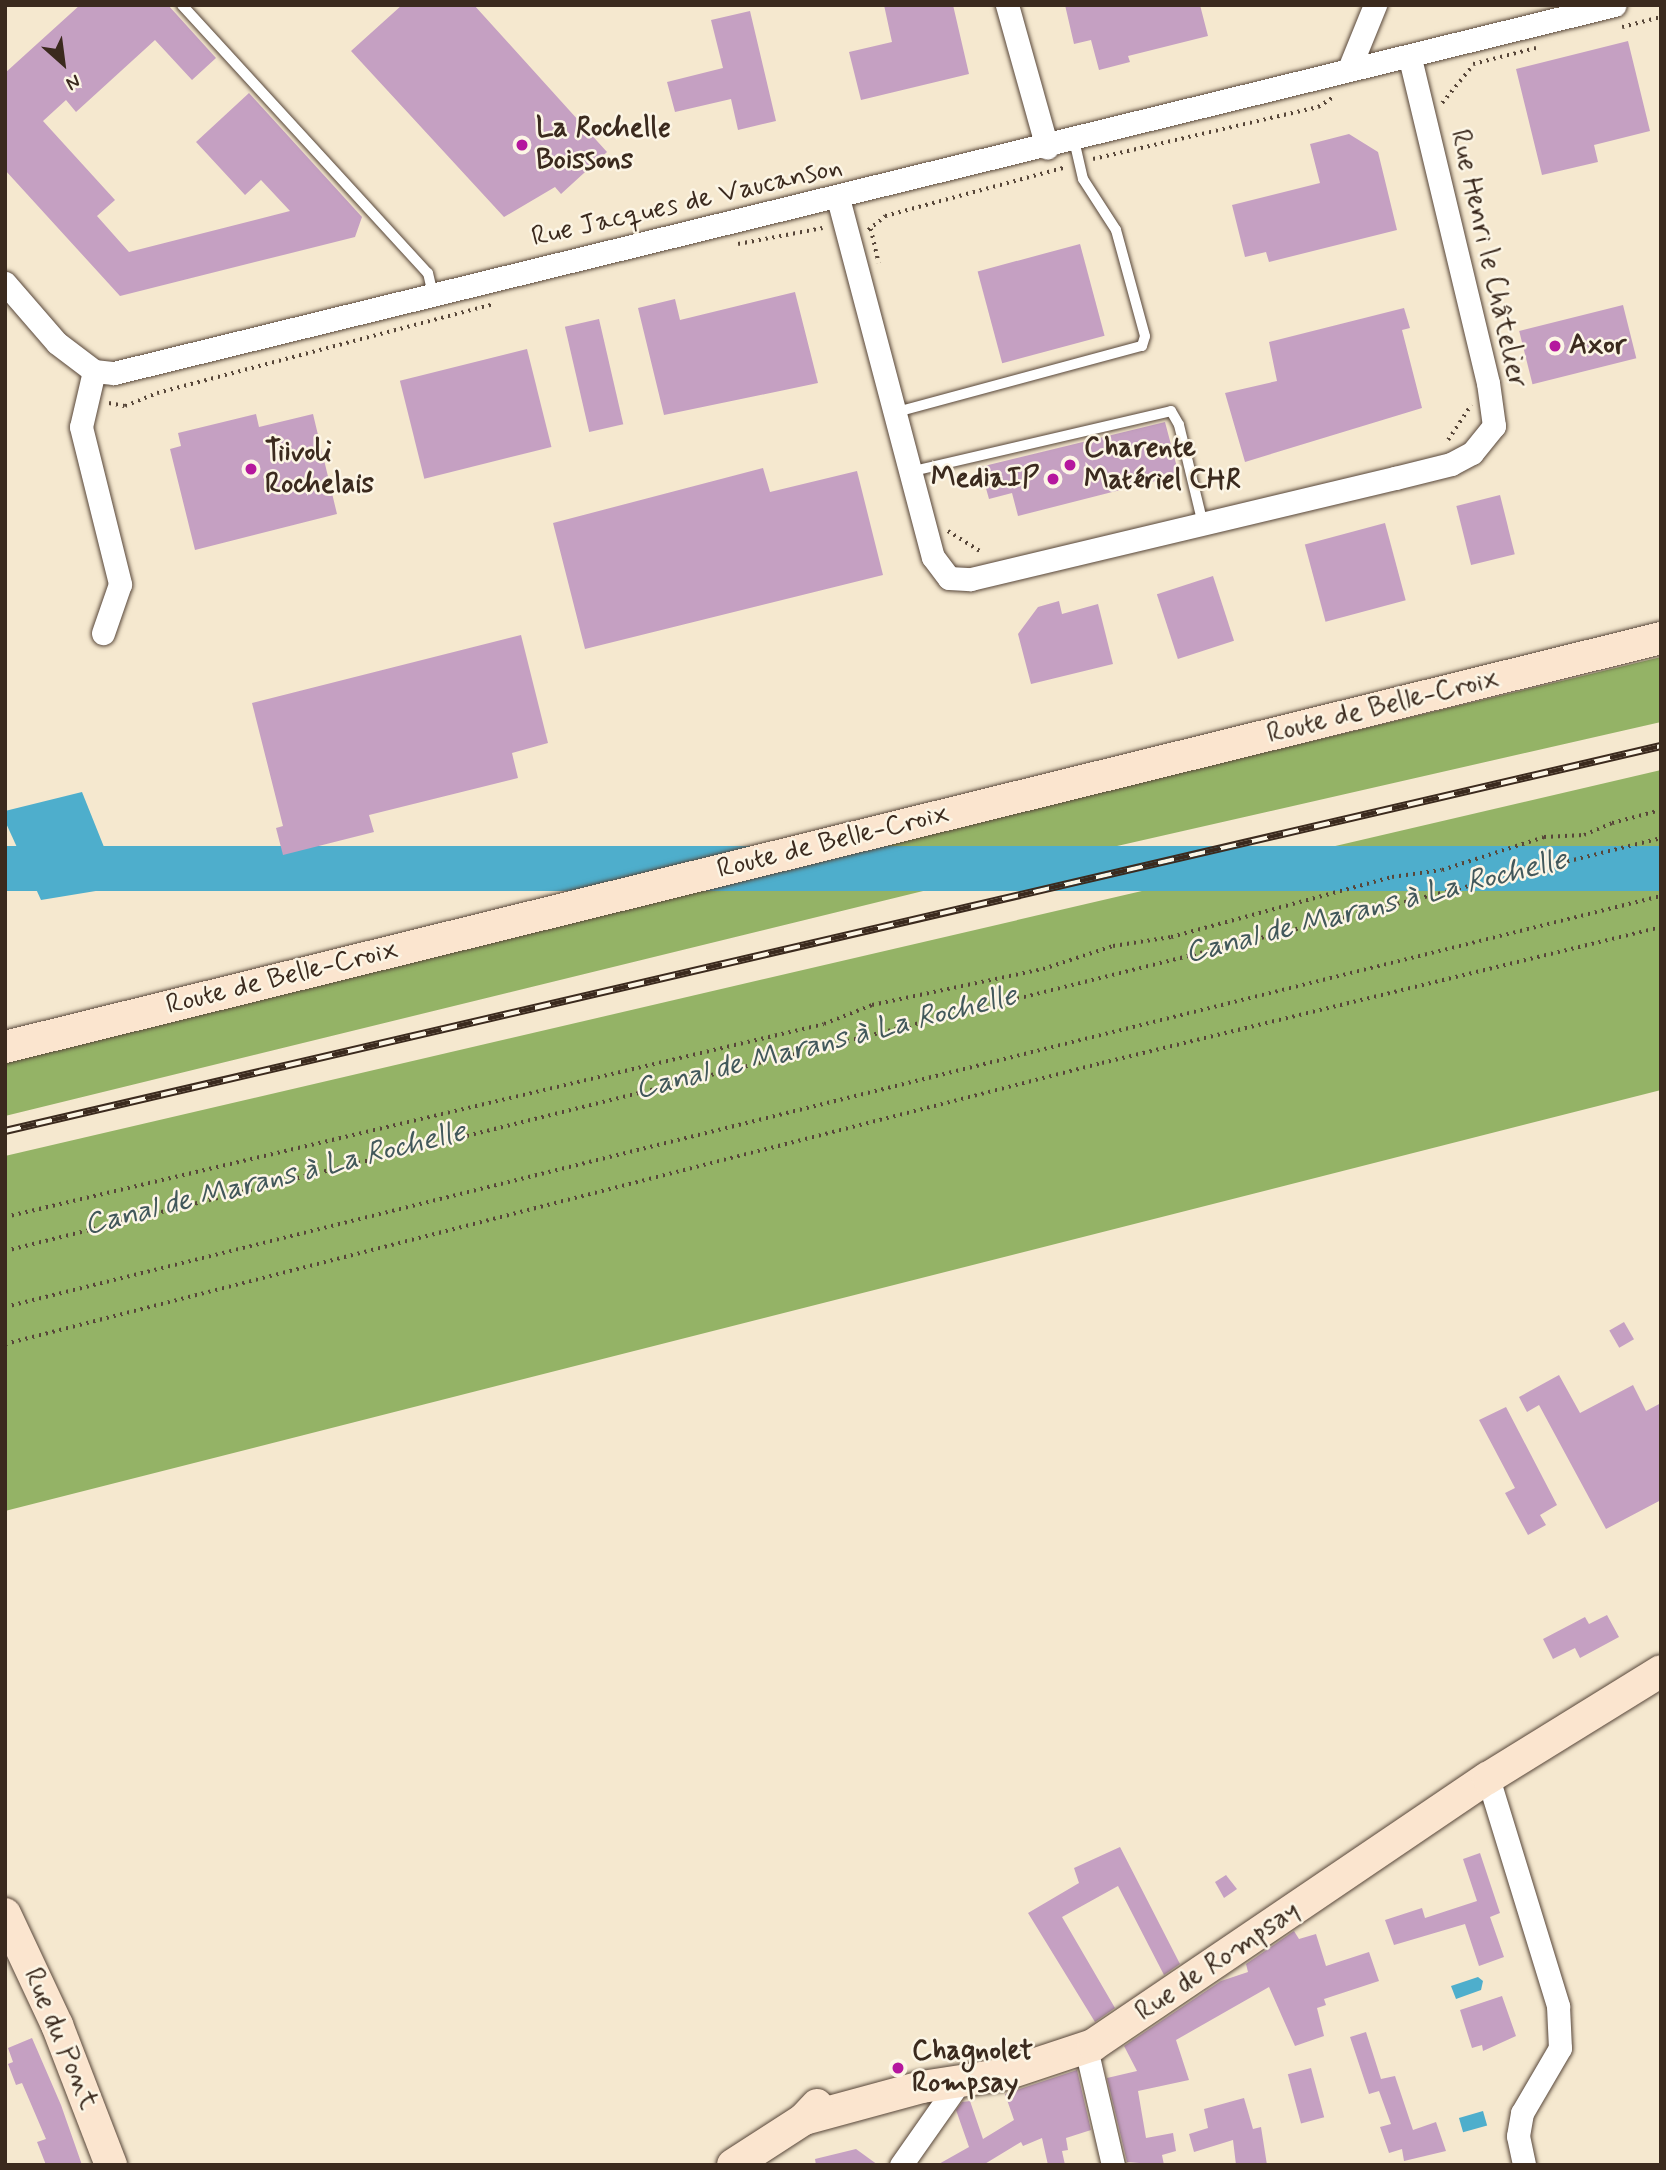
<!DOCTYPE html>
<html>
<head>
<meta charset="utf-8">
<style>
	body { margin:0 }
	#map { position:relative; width:1666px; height:2170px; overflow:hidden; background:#f5e8cf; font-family:Mynerve,sans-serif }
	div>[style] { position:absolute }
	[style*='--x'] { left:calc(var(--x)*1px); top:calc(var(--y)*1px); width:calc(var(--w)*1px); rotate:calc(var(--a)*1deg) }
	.forest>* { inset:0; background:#94b366 }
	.water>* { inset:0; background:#4eaecc; transform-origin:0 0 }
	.building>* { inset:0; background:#c5a0c2; transform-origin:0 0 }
	.path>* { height:3.5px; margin-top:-1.75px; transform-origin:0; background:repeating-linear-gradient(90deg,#574639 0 2px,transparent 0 7px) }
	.roads { filter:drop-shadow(0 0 2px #574639) drop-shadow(0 0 2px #574639) }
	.lane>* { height:10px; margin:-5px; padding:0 5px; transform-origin:5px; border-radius:5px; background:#fff }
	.street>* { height:23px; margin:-11.5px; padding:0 11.5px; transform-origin:11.5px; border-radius:11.5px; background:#fff }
	.secondary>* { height:32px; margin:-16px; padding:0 16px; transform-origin:16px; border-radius:16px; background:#fbe5cf }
	.rail>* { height:8px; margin-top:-4px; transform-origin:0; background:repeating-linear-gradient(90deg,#fcf5e5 0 16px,#3b2a1e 0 32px); box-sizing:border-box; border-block:2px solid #3b2a1e }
	.dots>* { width:19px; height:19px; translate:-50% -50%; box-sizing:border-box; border:4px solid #fcf5e5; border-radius:50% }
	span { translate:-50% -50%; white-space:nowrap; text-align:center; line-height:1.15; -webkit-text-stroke:5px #fcf5e5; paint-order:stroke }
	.poi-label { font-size:28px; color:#3b2a1e; font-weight:700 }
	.left { translate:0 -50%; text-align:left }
	.right { translate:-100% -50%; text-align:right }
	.street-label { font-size:28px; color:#3b2a1e }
	.water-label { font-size:30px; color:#42585b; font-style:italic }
	.frame { position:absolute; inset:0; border:7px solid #3b2a1e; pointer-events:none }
	.north { position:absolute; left:28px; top:28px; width:70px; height:70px; -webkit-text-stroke:5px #fcf5e5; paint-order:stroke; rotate:152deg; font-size:19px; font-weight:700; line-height:28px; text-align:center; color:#3b2a1e }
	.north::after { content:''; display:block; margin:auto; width:24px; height:32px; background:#3b2a1e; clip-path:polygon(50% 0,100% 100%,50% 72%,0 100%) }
</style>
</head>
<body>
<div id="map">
	<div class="forest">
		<i style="clip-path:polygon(1661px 657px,1661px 722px,968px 880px,5px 1116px,5px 1056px)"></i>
		<i style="clip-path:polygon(1661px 770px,1661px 1090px,5px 1511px,5px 1156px)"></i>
	</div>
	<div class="water">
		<i style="clip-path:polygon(82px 792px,120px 887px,41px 900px,5px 821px,5px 811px)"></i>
		<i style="left:1661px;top:846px;width:45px;height:1707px;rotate:90deg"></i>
		<i style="clip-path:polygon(1478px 1977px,1483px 1981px,1481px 1990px,1456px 1999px,1451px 1986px)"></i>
		<i style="left:1483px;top:2111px;width:15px;height:25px;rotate:74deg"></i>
	</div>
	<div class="building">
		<i style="clip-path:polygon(80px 5px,168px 5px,216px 58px,192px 80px,155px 40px,76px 112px,66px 100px,43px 121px,115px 200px,97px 216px,129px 252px,290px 211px,261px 180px,245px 195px,196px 142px,249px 93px,362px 217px,355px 237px,120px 296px,5px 170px,5px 73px)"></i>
		<i style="clip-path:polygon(402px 5px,474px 5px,607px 152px,561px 194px,555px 187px,504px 217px,351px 51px)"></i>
		<i style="clip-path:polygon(884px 5px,953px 5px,969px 74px,861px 100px,849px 52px,892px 42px)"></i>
		<i style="clip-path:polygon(1065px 5px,1200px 5px,1208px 36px,1128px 56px,1130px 62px,1099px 70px,1091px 40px,1074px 44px)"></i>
		<i style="clip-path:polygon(750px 11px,776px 121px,738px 130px,731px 99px,675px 112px,667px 82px,723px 68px,711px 20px)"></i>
		<i style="clip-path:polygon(1628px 41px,1650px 131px,1594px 145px,1598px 162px,1542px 175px,1516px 69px)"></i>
		<i style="clip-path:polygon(1349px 134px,1378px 152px,1397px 230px,1269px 262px,1266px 252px,1245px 257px,1232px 205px,1320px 183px,1310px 144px)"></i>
		<i style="left:1080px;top:244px;width:95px;height:106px;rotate:75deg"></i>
		<i style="clip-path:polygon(795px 292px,818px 383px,664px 415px,638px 308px,675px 299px,680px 320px)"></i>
		<i style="left:1623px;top:305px;width:55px;height:107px;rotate:76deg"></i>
		<i style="clip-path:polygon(1404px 308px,1410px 328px,1402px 330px,1422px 408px,1245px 462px,1225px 393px,1277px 381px,1269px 342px)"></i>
		<i style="left:599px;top:319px;width:108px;height:35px;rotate:77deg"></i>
		<i style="left:527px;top:349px;width:101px;height:131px;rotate:76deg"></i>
		<i style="clip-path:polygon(256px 414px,259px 427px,313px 414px,337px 514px,195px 550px,170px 449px,181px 446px,178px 433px)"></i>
		<i style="clip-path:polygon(1165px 422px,1179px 475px,1018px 516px,1012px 493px,989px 499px,980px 467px)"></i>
		<i style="clip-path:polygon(763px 468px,770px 492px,857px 471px,883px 575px,585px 649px,553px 523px)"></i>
		<i style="left:1500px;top:495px;width:61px;height:45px;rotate:76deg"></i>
		<i style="left:1385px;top:523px;width:80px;height:83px;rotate:75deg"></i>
		<i style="left:1213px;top:576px;width:68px;height:59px;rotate:72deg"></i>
		<i style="clip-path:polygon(1059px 601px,1062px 614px,1098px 604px,1113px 664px,1031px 684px,1018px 634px,1038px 607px)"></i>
		<i style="clip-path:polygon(521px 635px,548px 743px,512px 753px,518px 778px,369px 815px,374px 832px,283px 855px,276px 828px,283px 826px,252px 703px)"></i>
		<i style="left:1624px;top:1322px;width:20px;height:17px;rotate:60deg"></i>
		<i style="clip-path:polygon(1559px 1375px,1580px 1413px,1633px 1385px,1646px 1411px,1661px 1403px,1661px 1500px,1606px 1529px,1539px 1405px,1527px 1412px,1519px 1397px)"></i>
		<i style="clip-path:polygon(1506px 1407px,1557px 1505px,1540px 1515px,1546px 1525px,1528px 1535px,1505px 1493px,1515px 1488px,1479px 1420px)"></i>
		<i style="clip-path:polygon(1607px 1615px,1619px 1637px,1580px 1658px,1575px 1648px,1553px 1659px,1543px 1639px,1585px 1617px,1589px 1624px)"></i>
		<i style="clip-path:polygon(1120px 1847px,1180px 1964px,1164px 1975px,1118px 1886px,1062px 1917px,1115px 2008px,1095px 2022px,1028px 1913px,1079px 1883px,1074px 1868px)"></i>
		<i style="clip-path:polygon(1480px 1853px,1500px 1913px,1490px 1917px,1504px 1957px,1479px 1966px,1465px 1924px,1394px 1945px,1385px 1920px,1422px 1908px,1425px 1918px,1477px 1901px,1463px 1859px)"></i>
		<i style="clip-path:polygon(1226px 1875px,1237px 1889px,1224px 1898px,1215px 1882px)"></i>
		<i style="clip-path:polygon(1294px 1931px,1299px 1939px,1316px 1934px,1326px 1966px,1369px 1952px,1379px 1981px,1324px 1999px,1326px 2005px,1317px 2008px,1324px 2036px,1295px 2046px,1269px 1987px,1176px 2040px,1189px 2080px,1138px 2091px,1146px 2138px,1173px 2133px,1176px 2151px,1162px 2155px,1164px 2165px,1127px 2162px,1107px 2078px,1137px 2071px,1124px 2046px,1221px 1981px,1248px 1972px,1246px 1964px)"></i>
		<i style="clip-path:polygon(1502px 1996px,1516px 2036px,1483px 2051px,1482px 2045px,1472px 2048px,1460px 2010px)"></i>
		<i style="clip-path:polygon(1366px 2032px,1381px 2079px,1395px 2076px,1413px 2130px,1436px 2122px,1446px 2151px,1404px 2161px,1402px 2149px,1389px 2153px,1380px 2127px,1391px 2124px,1379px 2091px,1369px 2094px,1350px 2037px)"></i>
		<i style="clip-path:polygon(32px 2038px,61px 2105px,82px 2165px,46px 2165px,37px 2142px,46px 2139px,22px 2083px,16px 2085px,8px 2064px,13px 2062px,8px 2048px)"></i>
		<i style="left:1311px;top:2068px;width:51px;height:24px;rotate:75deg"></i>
		<i style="clip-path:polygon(1077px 2070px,1091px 2130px,1066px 2138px,1068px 2150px,1062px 2151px,1065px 2165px,1048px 2165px,1042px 2138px,1023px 2146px,1021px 2142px,983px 2165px,937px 2165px,969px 2147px,956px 2110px,962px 2102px,970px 2101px,983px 2139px,1014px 2120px,1005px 2094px)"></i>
		<i style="clip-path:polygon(1244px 2098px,1253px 2129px,1261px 2127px,1267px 2165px,1236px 2165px,1233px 2140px,1194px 2152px,1189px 2134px,1208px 2128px,1204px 2109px)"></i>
		<i style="clip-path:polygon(856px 2149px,878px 2165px,816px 2165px,815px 2159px)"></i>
	</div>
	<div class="path">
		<i style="--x:1622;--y:27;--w:40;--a:-14.4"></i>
		<i style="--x:1473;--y:64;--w:65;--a:-14.3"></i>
		<i style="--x:1442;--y:103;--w:49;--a:-50.8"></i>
		<i style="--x:1093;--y:159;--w:231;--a:-13"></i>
		<i style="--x:1318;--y:107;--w:17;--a:-33"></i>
		<i style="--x:871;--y:229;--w:35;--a:77"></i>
		<i style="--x:868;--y:230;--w:22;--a:-39"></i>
		<i style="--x:885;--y:216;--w:188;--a:-15.1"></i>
		<i style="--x:738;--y:244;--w:86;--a:-10.7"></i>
		<i style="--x:109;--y:403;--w:16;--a:11"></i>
		<i style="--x:125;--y:406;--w:35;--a:-22"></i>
		<i style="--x:157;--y:393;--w:348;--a:-14.8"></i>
		<i style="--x:1448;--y:440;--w:42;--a:-56.7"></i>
		<i style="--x:948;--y:531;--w:41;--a:32.2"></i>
		<i style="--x:5;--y:1217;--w:841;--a:-13.26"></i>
		<i style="--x:824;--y:1024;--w:52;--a:-21.6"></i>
		<i style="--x:872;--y:1005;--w:175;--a:-11.9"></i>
		<i style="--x:1043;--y:969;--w:74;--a:-18.2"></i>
		<i style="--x:1113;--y:946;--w:59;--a:-8.8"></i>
		<i style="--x:1171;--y:937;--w:229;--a:-15.2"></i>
		<i style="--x:1392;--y:877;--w:50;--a:-8"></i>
		<i style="--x:1442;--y:870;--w:107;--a:-17.9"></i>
		<i style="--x:1544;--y:837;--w:40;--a:-2.9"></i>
		<i style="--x:1584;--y:835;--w:30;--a:-23"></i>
		<i style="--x:1612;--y:823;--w:51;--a:-14.9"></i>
		<i style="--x:5;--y:1251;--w:1707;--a:-14"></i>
		<i style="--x:5;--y:1307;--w:1706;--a:-13.94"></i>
		<i style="--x:5;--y:1344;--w:1132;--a:-14.37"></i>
		<i style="--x:1102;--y:1063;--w:575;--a:-13.67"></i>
	</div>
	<div class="roads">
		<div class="lane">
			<i style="--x:182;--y:5;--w:364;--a:47.5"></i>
			<i style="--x:428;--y:273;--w:23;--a:77"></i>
			<i style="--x:893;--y:413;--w:258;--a:-15.1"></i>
			<i style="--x:1142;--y:346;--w:10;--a:-73"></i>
			<i style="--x:1145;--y:336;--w:110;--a:-105.3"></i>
			<i style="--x:1116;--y:230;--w:61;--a:-122.9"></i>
			<i style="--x:1083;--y:179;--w:40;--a:-103"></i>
			<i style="--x:909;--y:472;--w:269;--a:-13.1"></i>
			<i style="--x:1171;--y:411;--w:16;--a:60"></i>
			<i style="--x:1179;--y:425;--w:102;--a:76.4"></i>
		</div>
		<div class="street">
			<i style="--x:1007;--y:5;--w:148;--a:74.3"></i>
			<i style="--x:1349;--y:69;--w:69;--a:-67.9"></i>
			<i style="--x:838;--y:198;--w:371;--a:75.2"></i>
			<i style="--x:933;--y:557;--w:26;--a:53"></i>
			<i style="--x:949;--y:578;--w:22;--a:3"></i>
			<i style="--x:971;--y:579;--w:436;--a:-13.4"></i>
			<i style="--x:1395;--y:478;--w:58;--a:-14"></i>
			<i style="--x:1451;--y:464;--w:24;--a:-28"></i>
			<i style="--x:1472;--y:453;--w:35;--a:-51"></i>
			<i style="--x:1494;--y:426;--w:43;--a:-97.9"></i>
			<i style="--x:1488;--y:383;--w:333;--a:-103.5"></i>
			<i style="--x:5;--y:283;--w:79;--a:49.1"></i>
			<i style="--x:57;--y:343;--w:46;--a:37.1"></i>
			<i style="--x:94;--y:371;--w:20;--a:6"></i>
			<i style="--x:114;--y:373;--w:1545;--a:-13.78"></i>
			<i style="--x:94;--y:371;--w:57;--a:103.1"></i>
			<i style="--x:81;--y:427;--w:162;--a:76"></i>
			<i style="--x:120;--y:584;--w:52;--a:109.1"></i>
			<i style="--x:1488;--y:1778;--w:239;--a:72.9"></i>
			<i style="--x:1558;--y:2006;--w:42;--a:87.3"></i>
			<i style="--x:1560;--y:2048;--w:75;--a:120.3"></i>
			<i style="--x:1522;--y:2113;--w:23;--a:100"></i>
			<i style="--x:1518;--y:2136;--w:30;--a:78"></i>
			<i style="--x:1086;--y:2048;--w:120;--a:77"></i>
			<i style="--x:901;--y:2165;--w:103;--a:-54.9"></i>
		</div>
		<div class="secondary">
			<i style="--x:5;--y:1047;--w:1706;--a:-13.87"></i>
			<i style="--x:5;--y:1914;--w:123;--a:64.9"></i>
			<i style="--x:57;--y:2025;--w:150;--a:68.9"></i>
			<i style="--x:804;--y:2119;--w:122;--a:-15.2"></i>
			<i style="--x:922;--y:2087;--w:85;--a:-8.8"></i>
			<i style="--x:1006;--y:2074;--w:92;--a:-18.4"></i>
			<i style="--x:1093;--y:2045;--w:477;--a:-34.1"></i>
			<i style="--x:1488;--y:1778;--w:203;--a:-31.7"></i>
			<i style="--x:733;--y:2165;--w:85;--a:-32.9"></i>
			<i style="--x:804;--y:2119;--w:19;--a:-47"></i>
		</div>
	</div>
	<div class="rail">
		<i style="--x:5;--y:1131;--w:1700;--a:-13.09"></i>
	</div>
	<div class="dots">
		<i style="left:522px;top:145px;background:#b5179e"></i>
		<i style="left:1555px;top:346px;background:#b5179e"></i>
		<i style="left:1070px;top:465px;background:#b5179e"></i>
		<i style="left:251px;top:469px;background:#b5179e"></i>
		<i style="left:1053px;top:479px;background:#b5179e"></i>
		<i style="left:898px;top:2068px;background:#b5179e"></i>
	</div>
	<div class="poi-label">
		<span class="left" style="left:536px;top:145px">La Rochelle<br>Boissons</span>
		<span class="left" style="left:1569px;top:346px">Axor</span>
		<span class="left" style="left:1084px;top:465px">Charente<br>Matériel CHR</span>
		<span class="left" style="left:265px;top:469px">Tiivoli<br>Rochelais</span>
		<span class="right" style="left:1039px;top:479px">MediaIP</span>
		<span class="left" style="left:912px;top:2068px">Chagnolet<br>Rompsay</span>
	</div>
	<div class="street-label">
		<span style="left:687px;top:203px;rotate:-13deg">Rue Jacques de Vaucanson</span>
		<span style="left:1488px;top:259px;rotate:77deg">Rue Henri le Châtelier</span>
		<span style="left:1383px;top:707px;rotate:-14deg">Route de Belle-Croix</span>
		<span style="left:833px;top:842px;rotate:-14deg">Route de Belle-Croix</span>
		<span style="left:282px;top:978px;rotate:-14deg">Route de Belle-Croix</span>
		<span style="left:1218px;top:1962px;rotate:-34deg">Rue de Rompsay</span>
		<span style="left:60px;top:2039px;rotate:67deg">Rue du Pont</span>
	</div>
	<div class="water-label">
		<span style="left:1376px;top:907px;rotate:-14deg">Canal de Marans à La Rochelle</span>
		<span style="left:826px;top:1043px;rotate:-14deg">Canal de Marans à La Rochelle</span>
		<span style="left:275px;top:1179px;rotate:-14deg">Canal de Marans à La Rochelle</span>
	</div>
	<div class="frame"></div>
	<div class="north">N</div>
</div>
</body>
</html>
